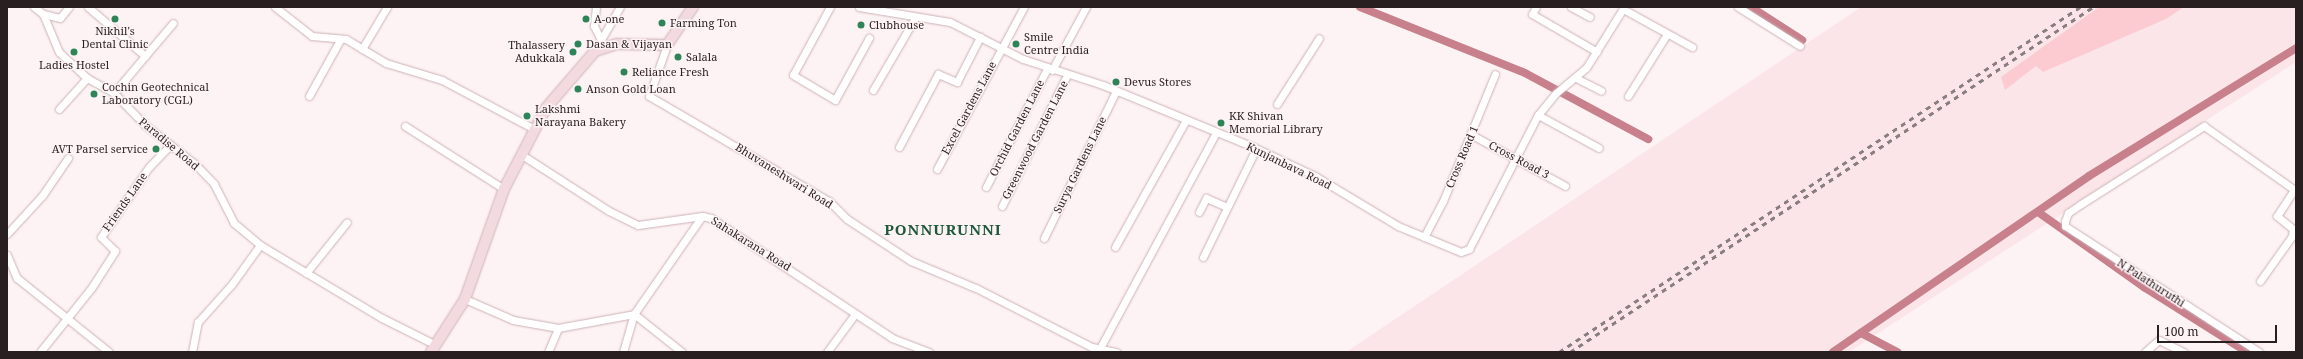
<!DOCTYPE html>
<html>
<head>
<meta charset="utf-8">
<style>
	body { margin:0 }
	#map { position:relative; width:2303px; height:359px; overflow:hidden; background:#fef3f4; font-family:"Noto Serif",serif }
	div>[style] { position:absolute }
	[style*='--x'] { left:calc(var(--x)*1px); top:calc(var(--y)*1px); width:calc(var(--w)*1px); rotate:calc(var(--a)*1deg) }
	.built>* { inset:0; background:#fbe5e8 }
	.green>* { inset:0; background:#fccbd2 }
	.canal>* { height:8px; margin:-4px; padding:0 4px; transform-origin:4px; border-radius:4px; background:#c8808d }
	.roads { filter:drop-shadow(0 0 1px #ccb2b6) drop-shadow(0 0 1px #ccb2b6) }
	.minor>* { height:7px; margin:-3.5px; padding:0 3.5px; transform-origin:3.5px; border-radius:3.5px; background:#fff }
	.secondary>* { height:10px; margin:-5px; padding:0 5px; transform-origin:5px; border-radius:5px; background:#f3dadf }
	.rail>* { height:2.5px; margin-top:-1.25px; transform-origin:0; background:repeating-linear-gradient(90deg,#887d7f 0 5px,transparent 0 10px) }
	.dots>* { width:11px; height:11px; translate:-50% -50%; box-sizing:border-box; border:2px solid #fef3f4; border-radius:50% }
	span { translate:-50% -50%; white-space:nowrap; text-align:center; line-height:1.15; -webkit-text-stroke:3px #fef3f4; paint-order:stroke }
	.poi-label { font-size:11px; color:#291f21 }
	.left { translate:0 -50%; text-align:left }
	.right { translate:-100% -50%; text-align:right }
	.street-label { font-size:11px; color:#291f21 }
	.district-label { font-size:15px; color:#1e593b; font-weight:700; letter-spacing:1px }
	.frame { position:absolute; inset:0; border:8px solid #291f21; pointer-events:none }
	.scale { position:absolute; left:2157px; top:325px; width:120px; height:18px; box-sizing:border-box; border:2px solid #291f21; border-top:0; padding-left:5px; font-size:12px; line-height:14px; white-space:nowrap; color:#291f21; -webkit-text-stroke:3px #fef3f4; paint-order:stroke }
</style>
</head>
<body>
<div id="map">
	<div class="built">
		<i style="clip-path:polygon(1861px 7px,2296px 7px,2296px 62px,1849px 352px,1346px 352px)"></i>
	</div>
	<div class="green">
		<i style="clip-path:polygon(2099px 7px,2184px 7px,2166px 19px,2043px 72px,2036px 66px,2005px 90px,2001px 77px)"></i>
	</div>
	<div class="canal">
		<i style="--x:1360;--y:7;--w:178;--a:21.8"></i>
		<i style="--x:1525;--y:73;--w:140;--a:28.2"></i>
		<i style="--x:1751;--y:7;--w:61;--a:32.9"></i>
		<i style="--x:2038;--y:212;--w:130;--a:35.3"></i>
		<i style="--x:2144;--y:287;--w:122;--a:32.3"></i>
		<i style="--x:1861;--y:333;--w:41;--a:27.8"></i>
		<i style="--x:1833;--y:352;--w:311;--a:-34.5"></i>
		<i style="--x:2089;--y:176;--w:243;--a:-31.7"></i>
	</div>
	<div class="roads">
		<div class="minor">
			<i style="--x:34;--y:7;--w:11;--a:38"></i>
			<i style="--x:43;--y:14;--w:41;--a:67.2"></i>
			<i style="--x:59;--y:52;--w:38;--a:43"></i>
			<i style="--x:87;--y:78;--w:31;--a:29"></i>
			<i style="--x:114;--y:93;--w:45;--a:45.9"></i>
			<i style="--x:145;--y:125;--w:63;--a:38"></i>
			<i style="--x:195;--y:164;--w:28;--a:46"></i>
			<i style="--x:214;--y:184;--w:44;--a:62.9"></i>
			<i style="--x:234;--y:223;--w:34;--a:40"></i>
			<i style="--x:260;--y:245;--w:142;--a:30.9"></i>
			<i style="--x:382;--y:318;--w:60;--a:26.6"></i>
			<i style="--x:88;--y:7;--w:75;--a:40.7"></i>
			<i style="--x:145;--y:56;--w:48;--a:130"></i>
			<i style="--x:275;--y:7;--w:47;--a:38.1"></i>
			<i style="--x:312;--y:36;--w:34;--a:5"></i>
			<i style="--x:346;--y:39;--w:47;--a:31"></i>
			<i style="--x:386;--y:63;--w:59;--a:16.9"></i>
			<i style="--x:442;--y:80;--w:104;--a:28"></i>
			<i style="--x:596;--y:7;--w:19;--a:96"></i>
			<i style="--x:594;--y:26;--w:22;--a:63"></i>
			<i style="--x:830;--y:7;--w:77;--a:118.6"></i>
			<i style="--x:793;--y:75;--w:49;--a:30.8"></i>
			<i style="--x:835;--y:100;--w:71;--a:-61.3"></i>
			<i style="--x:859;--y:7;--w:92;--a:9.4"></i>
			<i style="--x:950;--y:22;--w:82;--a:26.9"></i>
			<i style="--x:1023;--y:59;--w:84;--a:18"></i>
			<i style="--x:1103;--y:85;--w:160;--a:22.4"></i>
			<i style="--x:1251;--y:146;--w:71;--a:25.1"></i>
			<i style="--x:1315;--y:176;--w:97;--a:31.1"></i>
			<i style="--x:1398;--y:226;--w:68;--a:22.4"></i>
			<i style="--x:1461;--y:252;--w:9;--a:-21"></i>
			<i style="--x:1469;--y:249;--w:151;--a:-62.8"></i>
			<i style="--x:1538;--y:115;--w:28;--a:-51"></i>
			<i style="--x:1556;--y:93;--w:39;--a:-40"></i>
			<i style="--x:1586;--y:68;--w:72;--a:-58.1"></i>
			<i style="--x:1536;--y:7;--w:8;--a:120"></i>
			<i style="--x:1532;--y:14;--w:75;--a:30.3"></i>
			<i style="--x:1571;--y:7;--w:21;--a:28"></i>
			<i style="--x:1738;--y:7;--w:73;--a:32.2"></i>
			<i style="--x:1623;--y:9;--w:79;--a:28.8"></i>
			<i style="--x:43;--y:14;--w:17;--a:13"></i>
			<i style="--x:60;--y:18;--w:14;--a:-51"></i>
			<i style="--x:602;--y:38;--w:36;--a:-60"></i>
			<i style="--x:667;--y:45;--w:54;--a:109.4"></i>
			<i style="--x:649;--y:96;--w:208;--a:30.3"></i>
			<i style="--x:829;--y:201;--w:25;--a:45"></i>
			<i style="--x:847;--y:219;--w:77;--a:33.3"></i>
			<i style="--x:911;--y:261;--w:70;--a:22.6"></i>
			<i style="--x:976;--y:288;--w:130;--a:27"></i>
			<i style="--x:1092;--y:347;--w:25;--a:12"></i>
			<i style="--x:362;--y:49;--w:49;--a:-59.2"></i>
			<i style="--x:145;--y:56;--w:43;--a:-49.7"></i>
			<i style="--x:1052;--y:70;--w:72;--a:-61.6"></i>
			<i style="--x:1576;--y:78;--w:28;--a:27"></i>
			<i style="--x:873;--y:90;--w:83;--a:-59.7"></i>
			<i style="--x:309;--y:96;--w:64;--a:-61"></i>
			<i style="--x:1628;--y:96;--w:73;--a:-57.8"></i>
			<i style="--x:1277;--y:104;--w:78;--a:-57.5"></i>
			<i style="--x:59;--y:109;--w:42;--a:-47.9"></i>
			<i style="--x:1538;--y:115;--w:69;--a:28.4"></i>
			<i style="--x:405;--y:126;--w:117;--a:32.5"></i>
			<i style="--x:1472;--y:135;--w:106;--a:28.7"></i>
			<i style="--x:899;--y:147;--w:83;--a:-61.9"></i>
			<i style="--x:938;--y:74;--w:21;--a:23"></i>
			<i style="--x:957;--y:82;--w:51;--a:-62.9"></i>
			<i style="--x:522;--y:155;--w:103;--a:32.8"></i>
			<i style="--x:609;--y:211;--w:32;--a:26"></i>
			<i style="--x:638;--y:225;--w:65;--a:-8"></i>
			<i style="--x:702;--y:216;--w:9;--a:13"></i>
			<i style="--x:711;--y:218;--w:217;--a:33.5"></i>
			<i style="--x:892;--y:338;--w:40;--a:21"></i>
			<i style="--x:937;--y:169;--w:184;--a:-61.8"></i>
			<i style="--x:986;--y:187;--w:133;--a:-62.7"></i>
			<i style="--x:1002;--y:206;--w:146;--a:-63.6"></i>
			<i style="--x:1199;--y:212;--w:16;--a:-63"></i>
			<i style="--x:1206;--y:198;--w:23;--a:23"></i>
			<i style="--x:7;--y:234;--w:52;--a:-47.4"></i>
			<i style="--x:42;--y:196;--w:46;--a:-55.6"></i>
			<i style="--x:1424;--y:237;--w:41;--a:-62.2"></i>
			<i style="--x:1443;--y:201;--w:137;--a:-67.7"></i>
			<i style="--x:1044;--y:238;--w:164;--a:-63.9"></i>
			<i style="--x:1115;--y:247;--w:145;--a:-60.8"></i>
			<i style="--x:7;--y:255;--w:25;--a:67"></i>
			<i style="--x:17;--y:278;--w:118;--a:38.8"></i>
			<i style="--x:1203;--y:257;--w:120;--a:-63.9"></i>
			<i style="--x:306;--y:273;--w:65;--a:-51.2"></i>
			<i style="--x:2260;--y:281;--w:55;--a:-54.6"></i>
			<i style="--x:2292;--y:236;--w:7;--a:-82"></i>
			<i style="--x:2293;--y:229;--w:21;--a:-141"></i>
			<i style="--x:2277;--y:216;--w:31;--a:-57"></i>
			<i style="--x:465;--y:299;--w:52;--a:23.6"></i>
			<i style="--x:513;--y:320;--w:46;--a:10.1"></i>
			<i style="--x:558;--y:328;--w:77;--a:-10.4"></i>
			<i style="--x:634;--y:314;--w:61;--a:38.4"></i>
			<i style="--x:1100;--y:348;--w:244;--a:-61.7"></i>
			<i style="--x:40;--y:352;--w:83;--a:-51.3"></i>
			<i style="--x:92;--y:287;--w:43;--a:-57.4"></i>
			<i style="--x:115;--y:251;--w:20;--a:-135"></i>
			<i style="--x:101;--y:237;--w:85;--a:-55.6"></i>
			<i style="--x:149;--y:167;--w:30;--a:-46"></i>
			<i style="--x:192;--y:352;--w:31;--a:-79"></i>
			<i style="--x:198;--y:322;--w:51;--a:-48.2"></i>
			<i style="--x:232;--y:284;--w:48;--a:-54.3"></i>
			<i style="--x:548;--y:352;--w:26;--a:-67"></i>
			<i style="--x:623;--y:352;--w:40;--a:-74"></i>
			<i style="--x:634;--y:314;--w:119;--a:-55.2"></i>
			<i style="--x:827;--y:352;--w:47;--a:-53.6"></i>
			<i style="--x:2145;--y:352;--w:18;--a:-41"></i>
			<i style="--x:2159;--y:340;--w:28;--a:26"></i>
			<i style="--x:2259;--y:352;--w:231;--a:-147"></i>
			<i style="--x:2065;--y:226;--w:5;--a:-90"></i>
			<i style="--x:2065;--y:221;--w:9;--a:-69"></i>
			<i style="--x:2068;--y:213;--w:16;--a:-35"></i>
			<i style="--x:2081;--y:204;--w:146;--a:-32.4"></i>
			<i style="--x:2204;--y:126;--w:113;--a:35.2"></i>
		</div>
		<div class="secondary">
			<i style="--x:431;--y:352;--w:63;--a:-57.3"></i>
			<i style="--x:465;--y:299;--w:117;--a:-70.5"></i>
			<i style="--x:504;--y:189;--w:91;--a:-62.6"></i>
			<i style="--x:546;--y:108;--w:75;--a:-49.3"></i>
			<i style="--x:595;--y:51;--w:23;--a:-18"></i>
			<i style="--x:617;--y:44;--w:50;--a:1.1"></i>
			<i style="--x:667;--y:45;--w:46;--a:-55.6"></i>
		</div>
	</div>
	<div class="rail">
		<i style="--x:1559;--y:352;--w:625;--a:-33.51"></i>
		<i style="--x:1570;--y:352;--w:627;--a:-33.41"></i>
	</div>
	<div class="dots">
		<i style="left:115px;top:19px;background:#2d8458"></i>
		<i style="left:586px;top:19px;background:#2d8458"></i>
		<i style="left:662px;top:23px;background:#2d8458"></i>
		<i style="left:861px;top:25px;background:#2d8458"></i>
		<i style="left:578px;top:44px;background:#2d8458"></i>
		<i style="left:1016px;top:44px;background:#2d8458"></i>
		<i style="left:74px;top:52px;background:#2d8458"></i>
		<i style="left:573px;top:52px;background:#2d8458"></i>
		<i style="left:678px;top:57px;background:#2d8458"></i>
		<i style="left:624px;top:72px;background:#2d8458"></i>
		<i style="left:1116px;top:82px;background:#2d8458"></i>
		<i style="left:578px;top:89px;background:#2d8458"></i>
		<i style="left:94px;top:94px;background:#2d8458"></i>
		<i style="left:527px;top:116px;background:#2d8458"></i>
		<i style="left:1221px;top:123px;background:#2d8458"></i>
		<i style="left:156px;top:149px;background:#2d8458"></i>
	</div>
	<div class="poi-label">
		<span class="left" style="left:594px;top:19px">A-one</span>
		<span class="left" style="left:670px;top:23px">Farming Ton</span>
		<span class="left" style="left:869px;top:25px">Clubhouse</span>
		<span style="left:115px;top:38px">Nikhil's<br>Dental Clinic</span>
		<span class="left" style="left:1024px;top:44px">Smile<br>Centre India</span>
		<span class="left" style="left:586px;top:44px">Dasan &amp; Vijayan</span>
		<span class="right" style="left:565px;top:52px">Thalassery<br>Adukkala</span>
		<span class="left" style="left:686px;top:57px">Salala</span>
		<span style="left:74px;top:65px">Ladies Hostel</span>
		<span class="left" style="left:632px;top:72px">Reliance Fresh</span>
		<span class="left" style="left:1124px;top:82px">Devus Stores</span>
		<span class="left" style="left:102px;top:94px">Cochin Geotechnical<br>Laboratory (CGL)</span>
		<span class="left" style="left:586px;top:89px">Anson Gold Loan</span>
		<span class="left" style="left:535px;top:116px">Lakshmi<br>Narayana Bakery</span>
		<span class="left" style="left:1229px;top:123px">KK Shivan<br>Memorial Library</span>
		<span class="right" style="left:148px;top:149px">AVT Parsel service</span>
	</div>
	<div class="street-label">
		<span style="left:969px;top:108px;rotate:-62deg">Excel Gardens Lane</span>
		<span style="left:1017px;top:128px;rotate:-63deg">Orchid Garden Lane</span>
		<span style="left:1035px;top:140px;rotate:-63deg">Greenwood Garden Lane</span>
		<span style="left:169px;top:144px;rotate:40deg">Paradise Road</span>
		<span style="left:1462px;top:157px;rotate:-67deg">Cross Road 1</span>
		<span style="left:1519px;top:160px;rotate:28deg">Cross Road 3</span>
		<span style="left:1080px;top:165px;rotate:-64deg">Surya Gardens Lane</span>
		<span style="left:1289px;top:166px;rotate:26deg">Kunjanbava Road</span>
		<span style="left:784px;top:176px;rotate:32deg">Bhuvaneshwari Road</span>
		<span style="left:125px;top:202px;rotate:-55deg">Friends Lane</span>
		<span style="left:751px;top:244px;rotate:32deg">Sahakarana Road</span>
		<span style="left:2151px;top:283px;rotate:33deg">N Palathuruthi</span>
	</div>
	<div class="district-label">
		<span style="left:943px;top:230px">PONNURUNNI</span>
	</div>
	<div class="frame"></div>
	<div class="scale">100 m</div>
</div>
</body>
</html>
